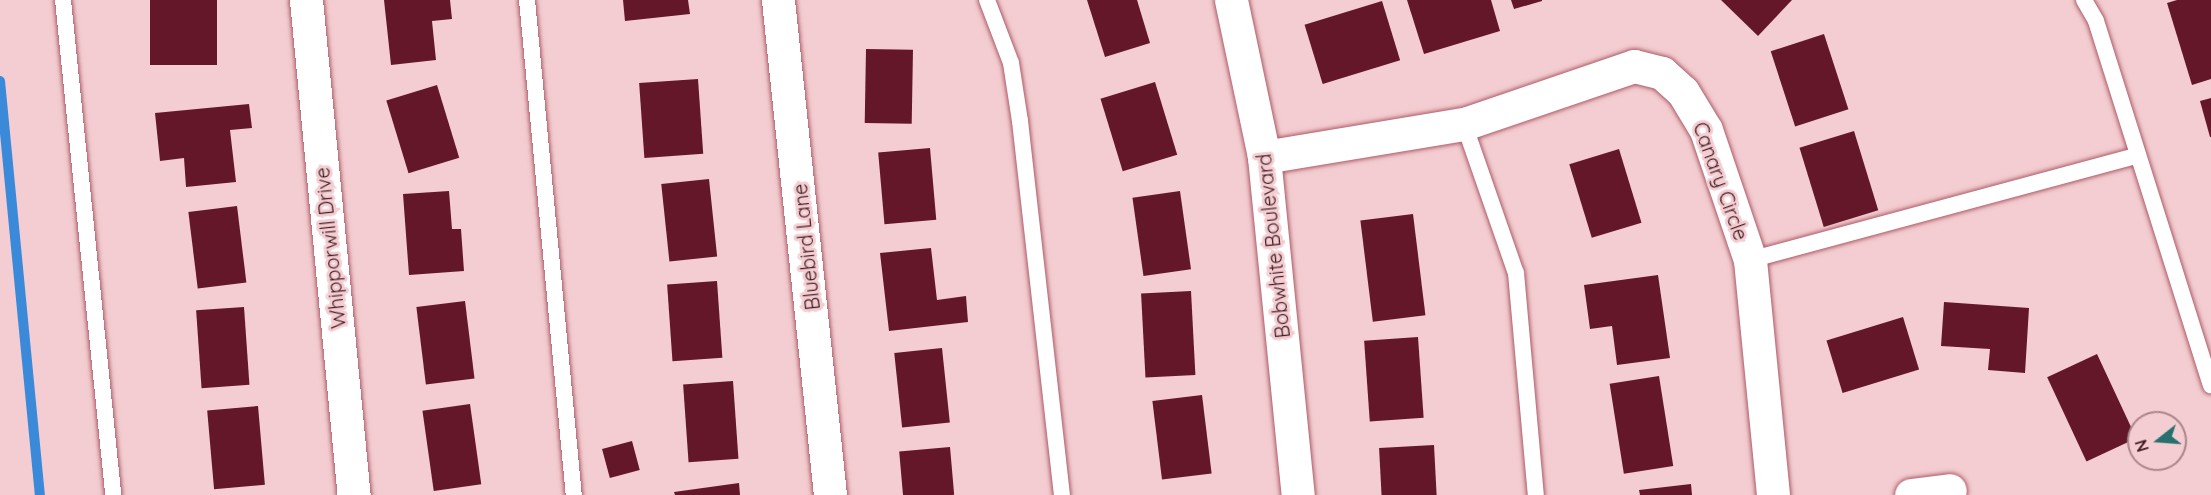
<!DOCTYPE html>
<html>
<head>
<meta charset="utf-8">
<style>
	body { margin:0 }
	#map { position:relative; width:2211px; height:495px; overflow:hidden; background:#f3cdd1; font-family:Quicksand,sans-serif }
	div>[style] { position:absolute }
	[style*='--x'] { left:calc(var(--x)*1px); top:calc(var(--y)*1px); width:calc(var(--w)*1px); rotate:calc(var(--a)*1deg) }
	.stream>* { height:10px; margin:-5px; padding:0 5px; transform-origin:5px; border-radius:5px; background:#3b8ad9 }
	.building>* { inset:0; background:#641729; transform-origin:0 0 }
	.roads { filter:drop-shadow(0 0 2px #ae5b67) drop-shadow(0 0 2px #ae5b67) }
	.service>* { height:16px; margin:-8px; padding:0 8px; transform-origin:8px; border-radius:8px; background:#fff }
	.minor>* { height:33px; margin:-16.5px; padding:0 16.5px; transform-origin:16.5px; border-radius:16.5px; background:#fff }
	span { translate:-50% -50%; white-space:nowrap; text-align:center; line-height:1.15; -webkit-text-stroke:6px #f3cdd1; paint-order:stroke }
	.street-label { font-size:20px; color:#3f1c21 }
	.north { position:absolute; left:2127px; top:411px; width:60px; height:60px; box-sizing:border-box; background:#f3cdd1; border:2px solid #ab868b; border-radius:50%; rotate:253deg; font-size:16px; font-weight:700; line-height:24px; text-align:center; color:#3f1c21 }
	.north::after { content:''; display:block; margin:auto; width:21px; height:27px; background:#26716e; clip-path:polygon(50% 0,100% 100%,50% 72%,0 100%) }
</style>
</head>
<body>
<div id="map">
	<div class="stream">
		<i style="--x:0;--y:81;--w:416;--a:84.5"></i>
	</div>
	<div class="building">
		<i style="left:150px;top:0;width:67px;height:65px"></i>
		<i style="clip-path:polygon(384px 0,450px 0,452px 19px,432px 21px,436px 60px,391px 65px)"></i>
		<i style="clip-path:polygon(623px 0,688px 0,690px 14px,625px 21px)"></i>
		<i style="clip-path:polygon(1087px 0,1137px 0,1150px 43px,1105px 57px)"></i>
		<i style="clip-path:polygon(1407px 0,1491px 0,1500px 31px,1424px 54px)"></i>
		<i style="clip-path:polygon(1511px 0,1542px 0,1542px 1px,1514px 9px)"></i>
		<i style="clip-path:polygon(1721px 0,1792px 0,1758px 36px)"></i>
		<i style="clip-path:polygon(2177px 0,2211px 0,2211px 79px,2192px 85px,2167px 3px)"></i>
		<i style="left:1382px;top:1px;width:62px;height:81px;rotate:73deg"></i>
		<i style="left:1824px;top:34px;width:79px;height:56px;rotate:72deg"></i>
		<i style="left:866px;top:49px;width:47px;height:74px;rotate:1deg"></i>
		<i style="left:698px;top:79px;width:75px;height:59px;rotate:86deg"></i>
		<i style="left:1155px;top:82px;width:76px;height:57px;rotate:73deg"></i>
		<i style="left:437px;top:85px;width:76px;height:53px;rotate:73deg"></i>
		<i style="clip-path:polygon(2211px 98px,2211px 137px,2210px 137px,2200px 101px)"></i>
		<i style="clip-path:polygon(249px 104px,252px 128px,230px 130px,236px 182px,186px 187px,184px 158px,160px 161px,155px 113px)"></i>
		<i style="left:1854px;top:131px;width:83px;height:57px;rotate:73deg"></i>
		<i style="left:930px;top:148px;width:72px;height:52px;rotate:85deg"></i>
		<i style="left:1619px;top:149px;width:77px;height:52px;rotate:73deg"></i>
		<i style="left:709px;top:179px;width:78px;height:48px;rotate:84deg"></i>
		<i style="clip-path:polygon(449px 191px,452px 229px,461px 229px,464px 271px,409px 275px,403px 194px)"></i>
		<i style="left:1180px;top:191px;width:79px;height:48px;rotate:82deg"></i>
		<i style="left:237px;top:206px;width:77px;height:49px;rotate:83deg"></i>
		<i style="left:1413px;top:214px;width:102px;height:53px;rotate:83deg"></i>
		<i style="clip-path:polygon(931px 248px,937px 300px,966px 296px,968px 322px,889px 331px,880px 253px)"></i>
		<i style="clip-path:polygon(1658px 275px,1670px 358px,1617px 365px,1612px 326px,1590px 329px,1584px 285px)"></i>
		<i style="left:717px;top:281px;width:77px;height:50px;rotate:86deg"></i>
		<i style="left:1191px;top:291px;width:84px;height:50px;rotate:87deg"></i>
		<i style="left:465px;top:301px;width:78px;height:49px;rotate:83deg"></i>
		<i style="clip-path:polygon(1944px 302px,2029px 308px,2025px 373px,1988px 370px,1990px 349px,1941px 346px)"></i>
		<i style="left:244px;top:307px;width:78px;height:48px;rotate:86deg"></i>
		<i style="left:1903px;top:317px;width:55px;height:80px;rotate:73deg"></i>
		<i style="left:1418px;top:337px;width:81px;height:54px;rotate:86deg"></i>
		<i style="left:942px;top:348px;width:75px;height:48px;rotate:84deg"></i>
		<i style="left:2097px;top:354px;width:93px;height:55px;rotate:65deg"></i>
		<i style="left:1659px;top:376px;width:91px;height:50px;rotate:81deg"></i>
		<i style="left:733px;top:381px;width:78px;height:50px;rotate:86deg"></i>
		<i style="left:1202px;top:395px;width:79px;height:50px;rotate:83deg"></i>
		<i style="left:470px;top:404px;width:81px;height:48px;rotate:82deg"></i>
		<i style="left:258px;top:406px;width:79px;height:51px;rotate:85deg"></i>
		<i style="left:632px;top:441px;width:30px;height:31px;rotate:75deg"></i>
		<i style="left:1434px;top:445px;width:50px;height:55px;rotate:87deg"></i>
		<i style="left:950px;top:447px;width:48px;height:51px;rotate:85deg"></i>
		<i style="clip-path:polygon(739px 483px,740px 495px,675px 495px,674px 492px)"></i>
		<i style="clip-path:polygon(1691px 484px,1692px 495px,1640px 495px,1639px 490px)"></i>
	</div>
	<div class="roads">
		<div class="service">
			<i style="--x:63;--y:0;--w:498;--a:84.2"></i>
			<i style="--x:527;--y:0;--w:497;--a:84.6"></i>
			<i style="--x:987;--y:0;--w:67;--a:69.1"></i>
			<i style="--x:1011;--y:63;--w:59;--a:81.2"></i>
			<i style="--x:1020;--y:121;--w:376;--a:83.6"></i>
			<i style="--x:2084;--y:0;--w:24;--a:60"></i>
			<i style="--x:2096;--y:21;--w:382;--a:72.5"></i>
			<i style="--x:1464;--y:124;--w:158;--a:70.8"></i>
			<i style="--x:1516;--y:273;--w:223;--a:84.9"></i>
			<i style="--x:1750;--y:260;--w:400;--a:-15.1"></i>
		</div>
		<div class="minor">
			<i style="--x:306;--y:0;--w:497;--a:84.5"></i>
			<i style="--x:778;--y:0;--w:498;--a:84"></i>
			<i style="--x:1231;--y:0;--w:160;--a:78.1"></i>
			<i style="--x:1264;--y:157;--w:340;--a:84.3"></i>
			<i style="--x:1264;--y:157;--w:203;--a:-9.4"></i>
			<i style="--x:1464;--y:124;--w:180;--a:-18.8"></i>
			<i style="--x:1634;--y:66;--w:29;--a:14"></i>
			<i style="--x:1662;--y:73;--w:28;--a:42"></i>
			<i style="--x:1683;--y:92;--w:44;--a:58.8"></i>
			<i style="--x:1706;--y:130;--w:137;--a:71.3"></i>
			<i style="--x:1750;--y:260;--w:236;--a:84.4"></i>
			<i style="--x:1911;--y:495;--w:39;--a:-7"></i>
		</div>
	</div>
	<div class="street-label">
		<span style="left:1721px;top:181px;rotate:70deg">Canary Circle</span>
		<span style="left:1273px;top:246px;rotate:-96deg">Bobwhite Boulevard</span>
		<span style="left:806px;top:247px;rotate:-96deg">Bluebird Lane</span>
		<span style="left:330px;top:248px;rotate:-96deg">Whipporwill Drive</span>
	</div>
	<div class="north">N</div>
</div>
</body>
</html>
